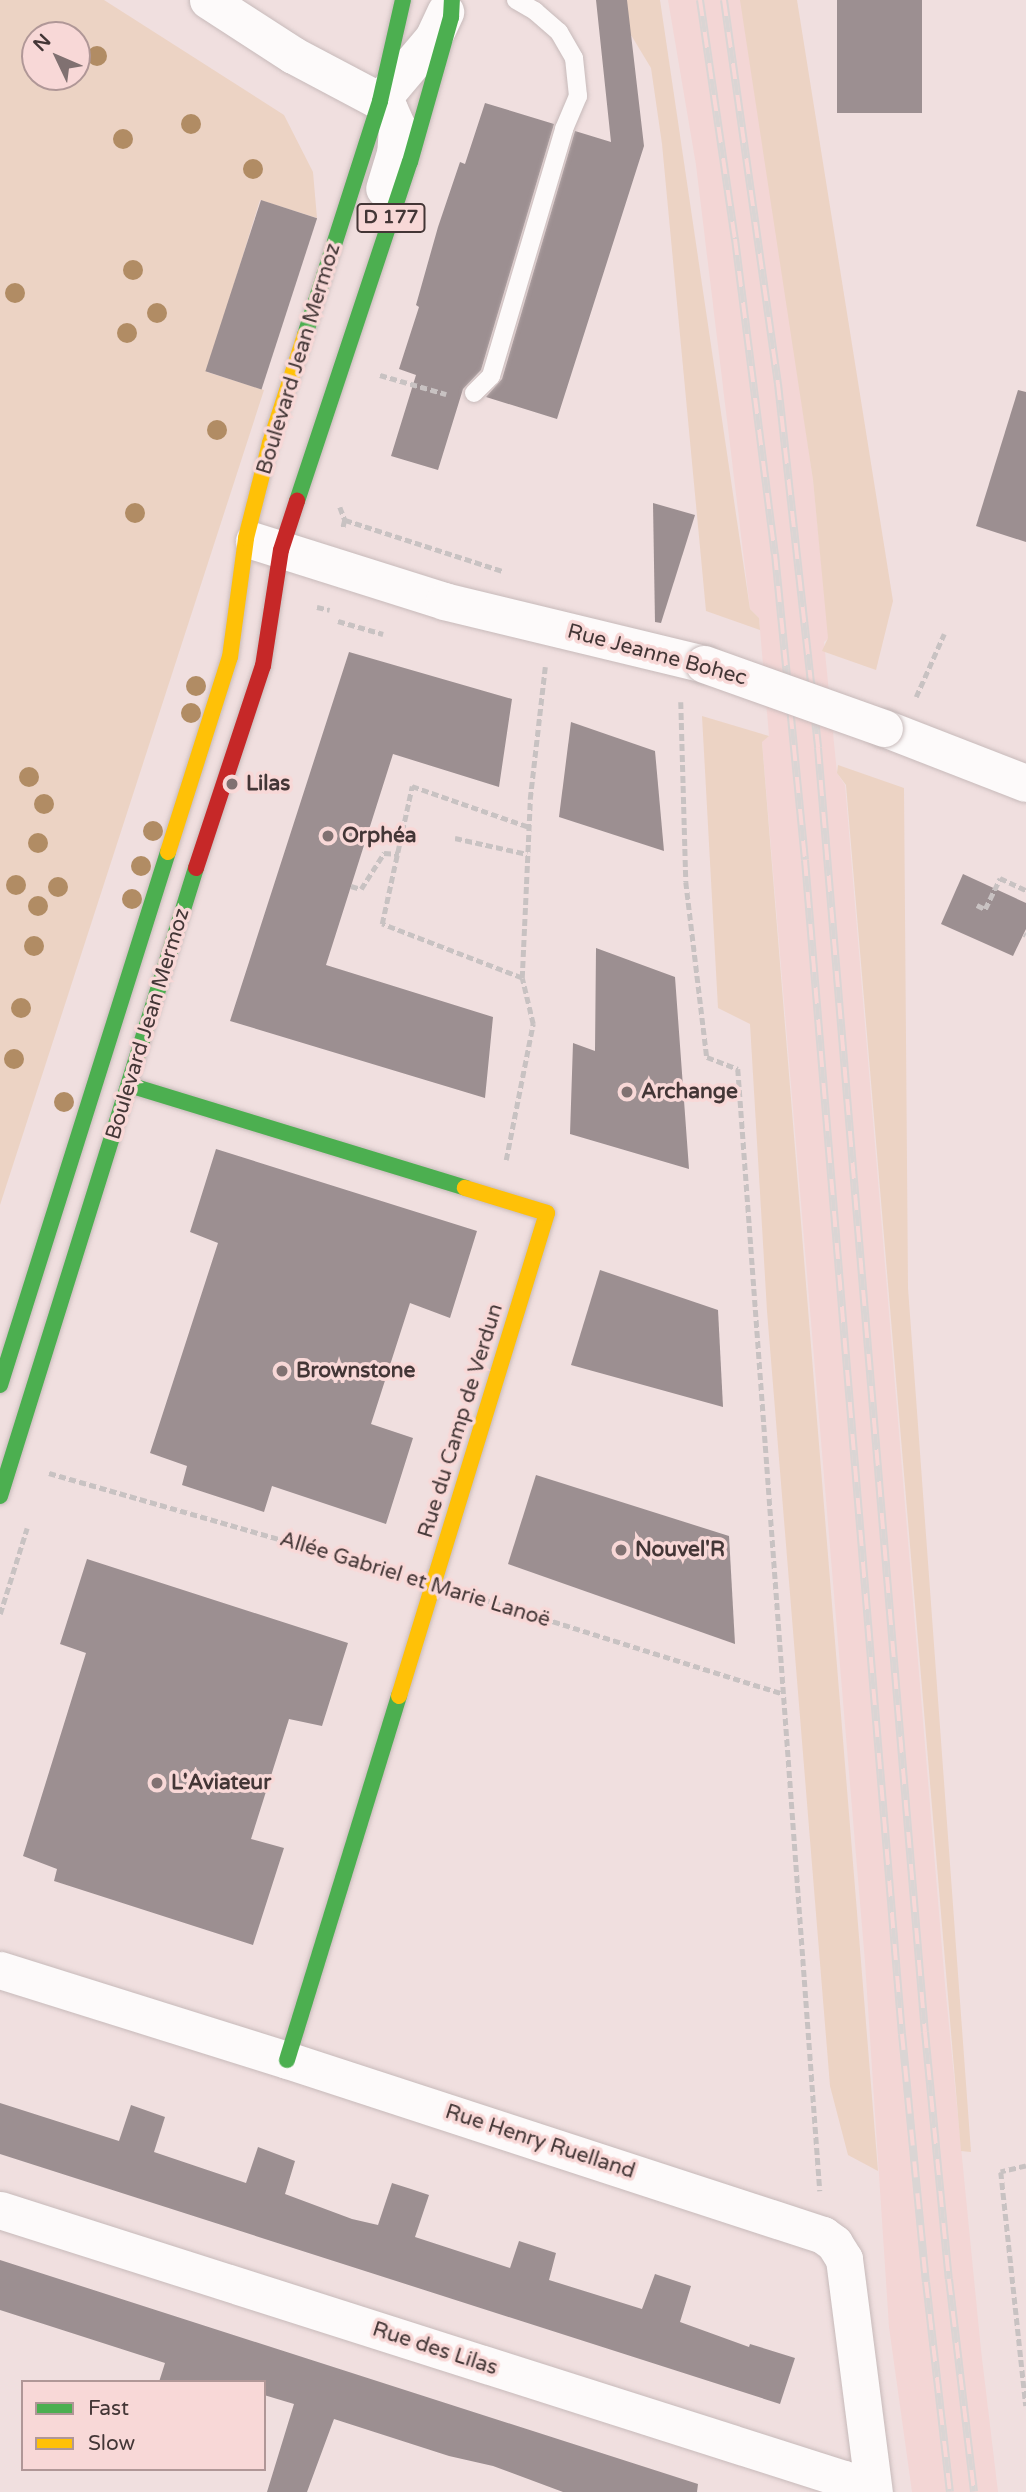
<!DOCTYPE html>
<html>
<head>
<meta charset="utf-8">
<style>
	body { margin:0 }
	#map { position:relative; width:1026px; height:2492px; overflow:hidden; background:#f0dfdf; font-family:"Varela Round",sans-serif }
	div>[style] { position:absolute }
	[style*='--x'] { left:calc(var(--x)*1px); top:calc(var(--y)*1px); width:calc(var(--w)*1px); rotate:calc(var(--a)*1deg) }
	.built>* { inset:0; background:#f3d6d5 }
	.green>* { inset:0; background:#ecd3c4 }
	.building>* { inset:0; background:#9c8f91; transform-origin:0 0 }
	.path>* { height:4.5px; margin-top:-2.25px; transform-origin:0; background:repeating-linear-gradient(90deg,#c8c2c2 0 7px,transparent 0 10.5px) }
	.roads { filter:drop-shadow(0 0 2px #c7baba) drop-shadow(0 0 2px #c7baba) }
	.lane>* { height:18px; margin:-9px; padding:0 9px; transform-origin:9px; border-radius:9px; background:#fdfafa }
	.street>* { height:37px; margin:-18.5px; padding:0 18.5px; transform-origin:18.5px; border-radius:18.5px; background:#fdfafa }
	.fast>* { height:16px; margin:-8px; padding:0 8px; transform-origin:8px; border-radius:8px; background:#4caf50 }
	.slow>* { height:16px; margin:-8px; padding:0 8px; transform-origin:8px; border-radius:8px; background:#ffc107 }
	.jam>* { height:16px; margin:-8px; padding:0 8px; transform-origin:8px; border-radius:8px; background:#c62828 }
	.rail>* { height:8px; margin-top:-4px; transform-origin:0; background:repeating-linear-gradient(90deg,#f8d8d7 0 16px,#dad5d4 0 32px); box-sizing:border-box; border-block:2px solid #dad5d4 }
	.bridges { filter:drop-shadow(0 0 2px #c7baba) drop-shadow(0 0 2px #c7baba) }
	.street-bridge>* { height:37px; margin:-18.5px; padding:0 18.5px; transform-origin:18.5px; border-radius:18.5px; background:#fdfafa }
	.trees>* { width:20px; height:20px; margin:-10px; border-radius:50%; background:#b18c64 }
	.dots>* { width:19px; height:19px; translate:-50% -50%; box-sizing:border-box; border:4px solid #f8d8d7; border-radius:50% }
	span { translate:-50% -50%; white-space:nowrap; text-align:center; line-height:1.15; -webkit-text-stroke:7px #f8d8d7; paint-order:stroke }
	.shield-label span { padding:2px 5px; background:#f8d8d7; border:2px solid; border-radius:5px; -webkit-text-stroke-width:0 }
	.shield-label { font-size:19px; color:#433636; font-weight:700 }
	.street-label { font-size:21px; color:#433636 }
	.poi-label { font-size:21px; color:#433636; font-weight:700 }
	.left { translate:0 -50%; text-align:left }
	.legend { position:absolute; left:21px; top:2380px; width:245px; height:91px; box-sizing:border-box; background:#f8d8d7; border:2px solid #b09797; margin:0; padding:9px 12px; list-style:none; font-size:21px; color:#433636 }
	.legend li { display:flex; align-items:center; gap:14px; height:35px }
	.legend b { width:35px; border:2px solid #b09797 }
	.north { position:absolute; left:21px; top:21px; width:70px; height:70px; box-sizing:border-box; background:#f8d8d7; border:2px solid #b09797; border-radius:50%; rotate:314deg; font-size:19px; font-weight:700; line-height:28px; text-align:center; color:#433636 }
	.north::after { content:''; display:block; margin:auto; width:24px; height:32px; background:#807171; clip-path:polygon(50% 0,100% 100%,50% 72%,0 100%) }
</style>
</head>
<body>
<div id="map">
	<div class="built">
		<i style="clip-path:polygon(668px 0,744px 0,813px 480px,829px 638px,824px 642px,837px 773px,845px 785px,945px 1985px,981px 2350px,998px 2492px,912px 2492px,889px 2327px,865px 1962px,762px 741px,769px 736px,759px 618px,750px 609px,696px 165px)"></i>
	</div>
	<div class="green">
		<i style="clip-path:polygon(evenodd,0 0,104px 0,284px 115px,313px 172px,317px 218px,260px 200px,207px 372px,264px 390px,0 1205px,0 0,35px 35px,77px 35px,77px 77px,35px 77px,35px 35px)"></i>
		<i style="clip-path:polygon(621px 0,660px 0,750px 609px,759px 618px,760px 630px,706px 611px,662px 144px,651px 68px,628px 30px)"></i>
		<i style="clip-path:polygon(740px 0,797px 0,893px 601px,876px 670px,822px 651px,828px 638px,813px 480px)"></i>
		<i style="clip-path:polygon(702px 716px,769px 736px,762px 742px,878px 2171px,848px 2155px,830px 2086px,767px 1311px,750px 1024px,718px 1008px)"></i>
		<i style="clip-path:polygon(838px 765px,904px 788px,908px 1288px,971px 2152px,961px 2151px,846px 785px,837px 773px)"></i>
	</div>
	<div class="building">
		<i style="clip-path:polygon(596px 0,627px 0,644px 146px,557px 419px,486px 397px,502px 379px,575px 131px,611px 142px)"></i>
		<i style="left:837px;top:0;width:85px;height:113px"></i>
		<i style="clip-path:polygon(485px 103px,554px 124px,481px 370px,463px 389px,438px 470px,391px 456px,416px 375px,399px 369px,419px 307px,416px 305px,438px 227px,460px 162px,465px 164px)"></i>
		<i style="left:261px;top:200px;width:59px;height:180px;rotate:18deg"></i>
		<i style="clip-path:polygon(1018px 390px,1026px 392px,1026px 542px,976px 526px)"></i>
		<i style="clip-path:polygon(653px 503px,695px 515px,661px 623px,655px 622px)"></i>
		<i style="clip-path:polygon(349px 652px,512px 699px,499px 787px,393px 754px,326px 965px,493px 1017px,485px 1098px,230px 1021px)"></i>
		<i style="clip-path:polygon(571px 722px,655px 751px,664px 851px,559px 817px)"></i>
		<i style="clip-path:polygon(963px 874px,1026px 903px,1026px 929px,1013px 956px,941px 924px)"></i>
		<i style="clip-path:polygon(596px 948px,675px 977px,689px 1169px,570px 1134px,573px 1043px,595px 1051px)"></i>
		<i style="clip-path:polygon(216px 1149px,477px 1231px,450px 1318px,410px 1303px,371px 1424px,413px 1438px,386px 1524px,272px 1486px,264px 1512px,182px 1485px,187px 1466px,150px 1453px,218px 1243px,190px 1232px)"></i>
		<i style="clip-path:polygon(600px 1270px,718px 1310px,723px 1407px,571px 1365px)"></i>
		<i style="clip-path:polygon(536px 1475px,729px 1536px,735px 1644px,508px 1564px)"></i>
		<i style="clip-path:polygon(87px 1559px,348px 1643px,322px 1726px,289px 1719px,251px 1839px,284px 1848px,253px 1945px,54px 1881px,57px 1869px,23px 1856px,86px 1653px,60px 1644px)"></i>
		<i style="clip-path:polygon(0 2103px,119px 2141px,131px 2105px,165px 2117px,154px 2152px,246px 2183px,258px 2147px,295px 2161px,285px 2194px,352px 2219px,378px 2225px,392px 2183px,411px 2189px,429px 2195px,415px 2237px,510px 2268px,519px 2241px,556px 2253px,549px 2280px,642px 2309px,655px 2274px,691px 2286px,680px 2322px,749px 2347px,750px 2344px,795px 2358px,780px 2404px,0 2154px)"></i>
		<i style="clip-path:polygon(0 2260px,698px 2484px,697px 2492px,563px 2492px,493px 2466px,449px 2456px,334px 2419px,307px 2492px,267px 2492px,294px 2404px,264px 2395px,264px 2382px,159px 2382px,165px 2363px,0 2310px)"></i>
	</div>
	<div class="path">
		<i style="--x:380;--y:375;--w:69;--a:16.1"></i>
		<i style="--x:340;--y:507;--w:14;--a:69"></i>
		<i style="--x:345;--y:520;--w:8;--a:104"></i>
		<i style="--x:345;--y:520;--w:166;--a:17.9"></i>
		<i style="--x:317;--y:607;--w:13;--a:13"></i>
		<i style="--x:338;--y:621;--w:47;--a:16.1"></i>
		<i style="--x:916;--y:697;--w:69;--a:-66"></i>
		<i style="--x:681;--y:702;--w:180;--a:88.4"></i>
		<i style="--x:686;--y:882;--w:176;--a:83.2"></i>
		<i style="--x:707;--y:1057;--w:33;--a:21"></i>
		<i style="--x:738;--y:1069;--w:1125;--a:85.82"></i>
		<i style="--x:455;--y:838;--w:74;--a:12.5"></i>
		<i style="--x:351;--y:886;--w:10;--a:17"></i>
		<i style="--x:361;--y:889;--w:43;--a:-57.4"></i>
		<i style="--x:384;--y:853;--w:15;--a:4"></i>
		<i style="--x:977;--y:905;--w:9;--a:27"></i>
		<i style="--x:985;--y:909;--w:34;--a:-64"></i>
		<i style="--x:1000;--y:878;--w:29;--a:25"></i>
		<i style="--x:1024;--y:934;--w:2;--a:27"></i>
		<i style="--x:522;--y:978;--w:150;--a:-158.9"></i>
		<i style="--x:382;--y:924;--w:141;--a:-77.7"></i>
		<i style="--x:412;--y:786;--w:124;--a:19.3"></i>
		<i style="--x:506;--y:1160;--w:139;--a:-78.8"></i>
		<i style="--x:533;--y:1024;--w:47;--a:-103.4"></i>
		<i style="--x:522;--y:978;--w:179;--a:-87.4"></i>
		<i style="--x:530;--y:799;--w:133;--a:-83.5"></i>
		<i style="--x:49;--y:1473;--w:359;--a:16"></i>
		<i style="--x:473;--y:1596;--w:325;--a:17.5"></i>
		<i style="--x:0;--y:1614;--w:90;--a:-72.6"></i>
		<i style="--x:1026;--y:2166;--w:26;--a:167"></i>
		<i style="--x:1001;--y:2172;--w:235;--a:83.9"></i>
	</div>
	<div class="roads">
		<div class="lane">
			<i style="--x:474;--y:393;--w:24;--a:-45"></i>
			<i style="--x:491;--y:376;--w:258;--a:-73.5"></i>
			<i style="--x:564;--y:129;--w:36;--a:-67"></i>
			<i style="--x:578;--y:96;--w:38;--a:-96"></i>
			<i style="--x:574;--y:58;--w:30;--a:-120"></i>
			<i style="--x:559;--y:32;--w:32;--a:-139"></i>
			<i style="--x:535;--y:11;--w:22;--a:-150"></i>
		</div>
		<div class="street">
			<i style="--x:208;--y:0;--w:101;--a:32.9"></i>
			<i style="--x:293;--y:55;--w:98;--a:27.9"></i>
			<i style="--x:380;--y:101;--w:12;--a:42"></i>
			<i style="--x:389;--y:109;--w:20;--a:66"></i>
			<i style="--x:397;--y:127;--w:26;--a:94"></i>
			<i style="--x:395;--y:153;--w:37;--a:107"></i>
			<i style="--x:380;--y:101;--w:82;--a:-49.9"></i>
			<i style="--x:433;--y:38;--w:29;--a:-65"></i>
			<i style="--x:254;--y:541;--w:199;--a:17.5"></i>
			<i style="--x:444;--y:601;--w:268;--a:13.6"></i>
			<i style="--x:884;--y:728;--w:152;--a:21.2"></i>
			<i style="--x:0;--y:1970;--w:301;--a:17.4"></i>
			<i style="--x:287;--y:2060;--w:564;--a:18.08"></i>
			<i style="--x:823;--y:2235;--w:14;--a:36"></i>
			<i style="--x:834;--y:2243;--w:19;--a:58"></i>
			<i style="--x:844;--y:2259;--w:235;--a:82.7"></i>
			<i style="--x:0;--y:2210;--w:886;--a:17.68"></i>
			<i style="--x:844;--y:2479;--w:27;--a:28"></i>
		</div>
		<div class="fast">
			<i style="--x:305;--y:335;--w:246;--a:-72.2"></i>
			<i style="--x:380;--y:101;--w:104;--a:-77.2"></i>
			<i style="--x:297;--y:501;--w:357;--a:-71.6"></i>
			<i style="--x:410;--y:162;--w:151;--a:-74.2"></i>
			<i style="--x:451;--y:17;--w:17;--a:-87"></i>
			<i style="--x:129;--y:1085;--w:351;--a:17"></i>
			<i style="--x:0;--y:1385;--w:559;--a:-72.51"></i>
			<i style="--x:0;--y:1496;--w:658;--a:-72.67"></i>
			<i style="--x:287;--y:2060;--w:381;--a:-72.9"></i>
		</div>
		<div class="slow">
			<i style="--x:168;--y:852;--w:205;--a:-72.4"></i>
			<i style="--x:230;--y:657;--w:120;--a:-82.3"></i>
			<i style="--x:246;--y:538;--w:98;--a:-75.8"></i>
			<i style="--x:270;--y:443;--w:114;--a:-72"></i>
			<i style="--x:399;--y:1696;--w:505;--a:-72.96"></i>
			<i style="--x:547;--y:1213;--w:86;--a:-163"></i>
		</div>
		<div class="jam">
			<i style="--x:196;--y:868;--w:213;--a:-71.7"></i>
			<i style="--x:263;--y:666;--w:117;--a:-81.2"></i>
			<i style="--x:281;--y:550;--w:52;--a:-71.9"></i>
		</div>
	</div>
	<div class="rail">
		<i style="--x:700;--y:0;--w:242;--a:81.7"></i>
		<i style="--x:735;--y:239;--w:318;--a:82.8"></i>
		<i style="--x:775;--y:554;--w:307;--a:84.4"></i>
		<i style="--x:805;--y:860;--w:1178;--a:85.28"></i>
		<i style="--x:902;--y:2034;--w:249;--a:84.5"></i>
		<i style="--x:926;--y:2282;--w:211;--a:83.5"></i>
		<i style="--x:724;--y:0;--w:388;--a:82"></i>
		<i style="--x:778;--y:384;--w:366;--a:83.7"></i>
		<i style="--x:818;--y:748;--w:1288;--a:85.24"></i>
		<i style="--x:925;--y:2032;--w:248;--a:84.5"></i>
		<i style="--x:949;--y:2279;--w:214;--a:83.3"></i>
	</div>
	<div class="bridges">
		<div class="street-bridge">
			<i style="--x:704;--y:664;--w:191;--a:19.6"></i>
		</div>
	</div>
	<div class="trees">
		<i style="left:97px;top:56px"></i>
		<i style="left:191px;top:124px"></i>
		<i style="left:123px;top:139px"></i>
		<i style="left:253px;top:169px"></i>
		<i style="left:133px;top:270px"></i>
		<i style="left:15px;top:293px"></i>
		<i style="left:157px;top:313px"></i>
		<i style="left:127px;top:333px"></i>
		<i style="left:217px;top:430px"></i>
		<i style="left:135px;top:513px"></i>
		<i style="left:196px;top:686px"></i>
		<i style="left:191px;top:713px"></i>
		<i style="left:29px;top:777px"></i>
		<i style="left:44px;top:804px"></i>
		<i style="left:153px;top:831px"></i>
		<i style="left:38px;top:843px"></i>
		<i style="left:141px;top:866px"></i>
		<i style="left:16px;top:885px"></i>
		<i style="left:58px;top:887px"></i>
		<i style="left:132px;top:899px"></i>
		<i style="left:38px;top:906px"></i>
		<i style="left:34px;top:946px"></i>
		<i style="left:21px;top:1008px"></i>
		<i style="left:14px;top:1059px"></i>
		<i style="left:64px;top:1102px"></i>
	</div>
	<div class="dots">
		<i style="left:232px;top:784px;background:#807171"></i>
		<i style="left:328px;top:836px;background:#807171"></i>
		<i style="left:627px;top:1092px;background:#807171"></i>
		<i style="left:282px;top:1371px;background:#807171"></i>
		<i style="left:621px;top:1550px;background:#807171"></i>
		<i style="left:157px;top:1783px;background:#807171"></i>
	</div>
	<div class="shield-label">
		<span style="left:391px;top:218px">D 177</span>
	</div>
	<div class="street-label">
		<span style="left:299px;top:359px;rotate:-73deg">Boulevard Jean Mermoz</span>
		<span style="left:657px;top:655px;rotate:15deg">Rue Jeanne Bohec</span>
		<span style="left:148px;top:1024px;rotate:-73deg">Boulevard Jean Mermoz</span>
		<span style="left:461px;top:1421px;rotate:-73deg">Rue du Camp de Verdun</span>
		<span style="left:415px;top:1580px;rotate:17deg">Allée Gabriel et Marie Lanoë</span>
		<span style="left:540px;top:2142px;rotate:18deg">Rue Henry Ruelland</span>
		<span style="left:435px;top:2349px;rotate:18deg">Rue des Lilas</span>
	</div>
	<div class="poi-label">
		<span class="left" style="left:246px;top:784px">Lilas</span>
		<span class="left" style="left:342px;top:836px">Orphéa</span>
		<span class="left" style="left:641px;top:1092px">Archange</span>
		<span class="left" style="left:296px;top:1371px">Brownstone</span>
		<span class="left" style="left:635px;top:1550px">Nouvel'R</span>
		<span class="left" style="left:171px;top:1783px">L'Aviateur</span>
	</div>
	<ul class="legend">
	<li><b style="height:9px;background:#4caf50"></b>Fast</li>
	<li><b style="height:9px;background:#ffc107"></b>Slow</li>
	</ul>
	<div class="north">N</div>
</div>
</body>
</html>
